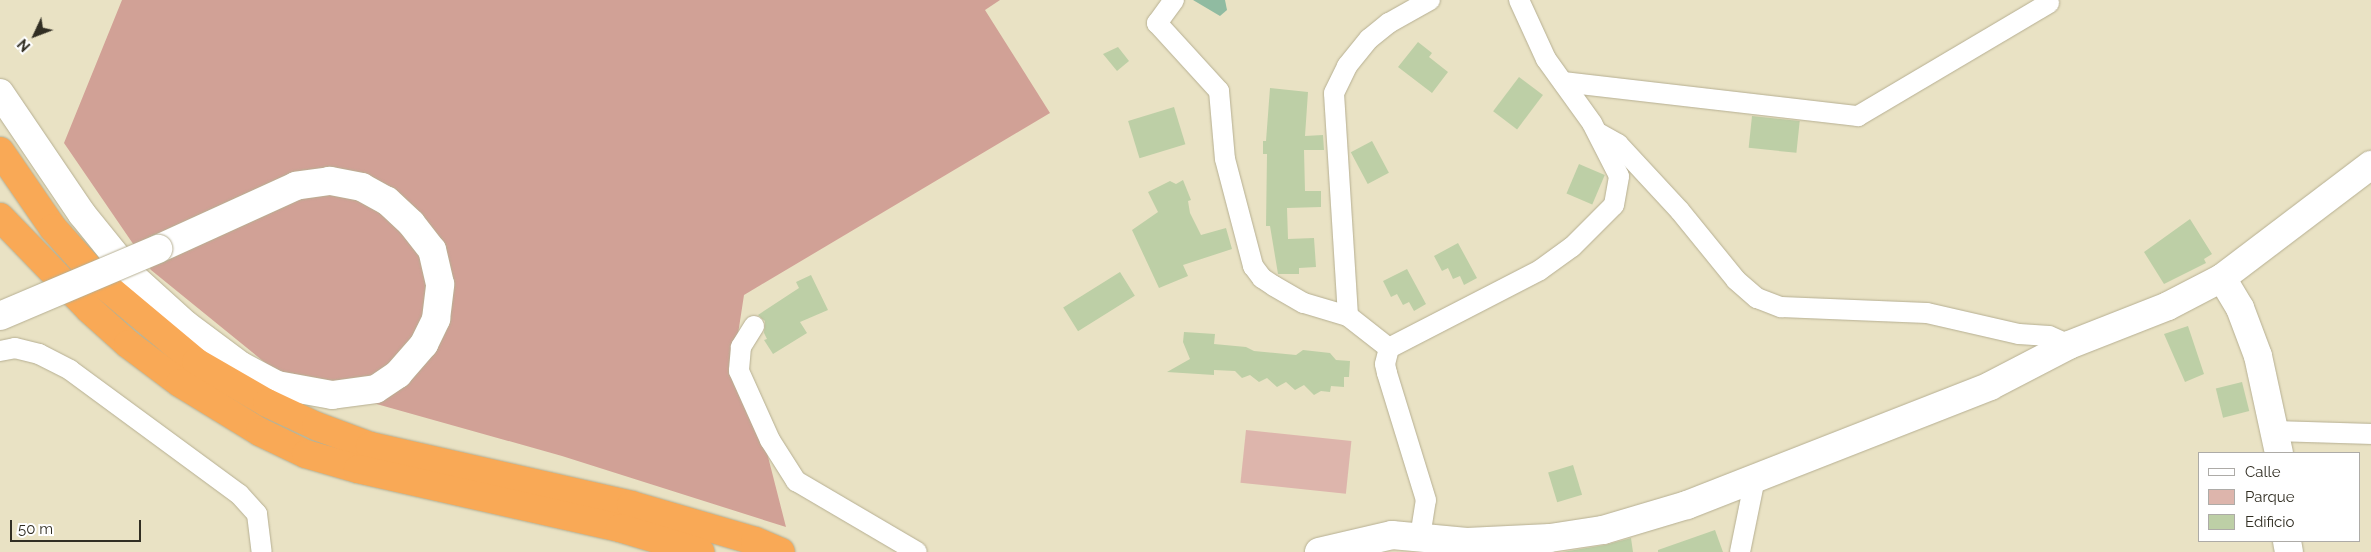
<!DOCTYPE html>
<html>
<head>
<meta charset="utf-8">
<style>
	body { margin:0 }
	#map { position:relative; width:2371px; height:552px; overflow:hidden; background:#e9e2c4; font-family:Raleway,sans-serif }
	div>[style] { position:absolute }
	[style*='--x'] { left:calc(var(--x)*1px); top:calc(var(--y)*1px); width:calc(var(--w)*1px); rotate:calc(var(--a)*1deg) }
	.green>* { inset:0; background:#ddb5ac; transform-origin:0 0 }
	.forest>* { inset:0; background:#d1a196 }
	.water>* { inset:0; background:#90bba1 }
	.building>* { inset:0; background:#bdcfa6; transform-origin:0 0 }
	.roads { filter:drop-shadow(0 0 1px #b6af92) drop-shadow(0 0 1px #b6af92) }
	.street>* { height:20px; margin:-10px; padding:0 10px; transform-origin:10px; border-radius:10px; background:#fff }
	.secondary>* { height:28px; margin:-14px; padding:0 14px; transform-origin:14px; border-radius:14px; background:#fff }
	.highway>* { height:28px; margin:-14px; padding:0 14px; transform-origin:14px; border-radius:14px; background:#f9a956 }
	.bridges { filter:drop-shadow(0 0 1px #b6af92) drop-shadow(0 0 1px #b6af92) }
	.secondary-bridge>* { height:28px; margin:-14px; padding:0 14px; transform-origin:14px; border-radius:14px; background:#fff }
	span { translate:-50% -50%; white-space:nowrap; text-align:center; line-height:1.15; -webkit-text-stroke:5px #fff; paint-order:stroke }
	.legend { position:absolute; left:2198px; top:452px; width:162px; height:90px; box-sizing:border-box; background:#fff; border:1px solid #adaba7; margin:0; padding:6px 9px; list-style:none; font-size:15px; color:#312e23 }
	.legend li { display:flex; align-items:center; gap:10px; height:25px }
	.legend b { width:25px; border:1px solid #adaba7 }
	.north { position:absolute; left:10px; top:10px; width:50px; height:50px; -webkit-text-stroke:4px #fff; paint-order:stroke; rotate:227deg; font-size:14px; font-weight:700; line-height:20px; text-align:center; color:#312e23 }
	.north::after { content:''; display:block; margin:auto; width:18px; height:22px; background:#312e23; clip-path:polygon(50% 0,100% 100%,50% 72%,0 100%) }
	.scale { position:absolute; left:10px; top:520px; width:131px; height:22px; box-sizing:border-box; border:2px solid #312e23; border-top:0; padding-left:6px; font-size:15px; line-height:18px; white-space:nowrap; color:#312e23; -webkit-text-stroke:4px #fff; paint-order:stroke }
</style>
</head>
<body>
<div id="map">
	<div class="green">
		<i style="left:1246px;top:430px;width:106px;height:53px;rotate:6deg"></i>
	</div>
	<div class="forest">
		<i style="clip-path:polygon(122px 0,1000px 0,985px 10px,1050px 113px,744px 295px,732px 373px,764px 441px,786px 527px,562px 456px,284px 378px,151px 270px,64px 143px)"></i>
	</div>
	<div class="water">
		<i style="clip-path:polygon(1193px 0,1225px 0,1227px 10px,1220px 16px)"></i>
	</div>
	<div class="building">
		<i style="clip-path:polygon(1418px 42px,1432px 53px,1429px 57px,1448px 72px,1432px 93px,1398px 67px)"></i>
		<i style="clip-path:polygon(1118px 47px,1129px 61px,1117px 71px,1103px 54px)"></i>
		<i style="left:1519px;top:77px;width:30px;height:43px;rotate:37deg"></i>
		<i style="clip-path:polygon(1270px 88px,1308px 92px,1305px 136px,1323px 135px,1324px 150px,1304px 150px,1305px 191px,1321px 191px,1321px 207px,1287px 208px,1288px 239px,1314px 238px,1316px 267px,1299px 268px,1299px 274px,1278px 274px,1270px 226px,1266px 226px,1267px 154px,1263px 154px,1263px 141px,1266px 141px)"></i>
		<i style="left:1174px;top:107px;width:39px;height:48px;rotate:73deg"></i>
		<i style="left:1752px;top:116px;width:48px;height:32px;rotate:6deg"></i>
		<i style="left:1372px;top:141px;width:36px;height:24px;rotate:62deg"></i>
		<i style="left:1579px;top:164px;width:28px;height:32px;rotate:23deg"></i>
		<i style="clip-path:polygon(1183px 180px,1191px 200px,1188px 201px,1190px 213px,1201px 235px,1226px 228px,1232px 249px,1183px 265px,1188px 276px,1159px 288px,1132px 230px,1158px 212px,1148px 192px,1170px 181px,1176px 184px)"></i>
		<i style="clip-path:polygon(2190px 219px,2212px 254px,2204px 259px,2206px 263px,2164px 284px,2144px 252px)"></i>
		<i style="clip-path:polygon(1458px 243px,1477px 278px,1464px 285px,1460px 276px,1453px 279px,1448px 268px,1442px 271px,1434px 256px)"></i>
		<i style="clip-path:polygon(1407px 269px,1426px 304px,1414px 311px,1409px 302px,1403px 305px,1397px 294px,1391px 297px,1383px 281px)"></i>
		<i style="left:1120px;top:272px;width:28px;height:67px;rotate:58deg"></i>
		<i style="clip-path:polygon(811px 275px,828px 310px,800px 322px,807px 333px,773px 354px,764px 340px,767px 339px,764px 333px,765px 321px,758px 315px,799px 288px,796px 282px)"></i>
		<i style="clip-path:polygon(2188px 326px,2204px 374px,2185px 382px,2164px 334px)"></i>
		<i style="clip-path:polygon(1184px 332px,1215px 334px,1214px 344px,1246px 347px,1254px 351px,1296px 355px,1303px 350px,1330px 353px,1336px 360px,1350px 361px,1349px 377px,1344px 377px,1344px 387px,1331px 386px,1330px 392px,1321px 391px,1314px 395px,1304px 385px,1295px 390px,1286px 382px,1277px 387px,1267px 378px,1259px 382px,1250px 375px,1242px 378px,1235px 371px,1214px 370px,1214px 375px,1167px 372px,1190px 359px,1183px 342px)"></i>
		<i style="left:2242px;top:382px;width:30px;height:27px;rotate:76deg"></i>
		<i style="left:1573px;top:465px;width:31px;height:26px;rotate:73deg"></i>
		<i style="clip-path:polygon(1715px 530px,1723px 552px,1658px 552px,1658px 550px)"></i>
		<i style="clip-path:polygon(1631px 538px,1633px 552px,1562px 552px,1605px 545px)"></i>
	</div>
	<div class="roads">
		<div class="street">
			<i style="--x:1174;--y:0;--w:29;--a:126"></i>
			<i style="--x:1157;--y:23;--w:92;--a:47.6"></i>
			<i style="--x:1219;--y:91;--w:68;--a:85"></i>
			<i style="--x:1225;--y:159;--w:111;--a:75.3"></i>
			<i style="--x:1253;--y:266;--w:15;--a:53"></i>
			<i style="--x:1262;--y:278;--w:14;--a:34"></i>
			<i style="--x:1274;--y:286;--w:34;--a:30"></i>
			<i style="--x:1304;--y:303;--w:46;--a:16.5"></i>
			<i style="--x:1348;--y:316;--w:52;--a:38"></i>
			<i style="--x:1563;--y:82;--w:297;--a:6.6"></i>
			<i style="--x:1858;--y:116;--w:222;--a:-30.6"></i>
			<i style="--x:1600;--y:134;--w:21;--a:29"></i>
			<i style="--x:1618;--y:144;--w:91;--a:47.2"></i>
			<i style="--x:1680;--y:211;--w:89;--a:50.9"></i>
			<i style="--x:1736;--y:280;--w:28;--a:41"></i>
			<i style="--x:1757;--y:298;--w:26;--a:21"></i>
			<i style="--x:1781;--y:307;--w:146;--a:2.4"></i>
			<i style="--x:1927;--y:313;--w:94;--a:12.9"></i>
			<i style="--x:2019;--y:334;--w:30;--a:4"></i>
			<i style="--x:2049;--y:336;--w:22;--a:24"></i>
			<i style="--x:1348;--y:316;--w:223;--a:-93.6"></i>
			<i style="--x:1334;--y:93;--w:30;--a:-64"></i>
			<i style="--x:1347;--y:66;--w:35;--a:-51"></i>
			<i style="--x:1369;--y:39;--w:26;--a:-39"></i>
			<i style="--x:1389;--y:23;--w:47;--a:-29.3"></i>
			<i style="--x:754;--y:326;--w:25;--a:122"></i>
			<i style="--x:741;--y:347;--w:24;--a:95"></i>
			<i style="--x:739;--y:371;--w:76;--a:65.8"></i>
			<i style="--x:770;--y:440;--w:49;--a:57.6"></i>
			<i style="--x:796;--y:481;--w:140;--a:30.4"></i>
			<i style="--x:0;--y:351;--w:15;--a:-11"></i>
			<i style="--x:15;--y:348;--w:25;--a:14"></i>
			<i style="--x:39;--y:354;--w:35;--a:27"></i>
			<i style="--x:70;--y:370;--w:210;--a:36.3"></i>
			<i style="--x:239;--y:494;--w:27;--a:48"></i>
			<i style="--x:257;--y:514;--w:38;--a:83"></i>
			<i style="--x:2276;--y:431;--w:95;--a:1.8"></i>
			<i style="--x:1420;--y:537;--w:37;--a:-81"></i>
			<i style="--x:1426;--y:500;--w:133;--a:-107.1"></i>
			<i style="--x:1387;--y:373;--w:9;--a:-103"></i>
			<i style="--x:1385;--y:364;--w:16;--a:-76"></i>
			<i style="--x:1389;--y:348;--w:170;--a:-27.3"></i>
			<i style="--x:1540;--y:270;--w:39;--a:-36"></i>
			<i style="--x:1572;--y:247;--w:59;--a:-45"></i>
			<i style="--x:1614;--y:205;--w:29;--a:-80"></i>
			<i style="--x:1619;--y:176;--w:59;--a:-117"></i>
			<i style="--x:1592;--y:123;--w:79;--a:-125.7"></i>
			<i style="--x:1546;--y:59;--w:65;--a:-114.6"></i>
			<i style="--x:1740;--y:552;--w:76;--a:-78.5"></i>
		</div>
		<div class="secondary">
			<i style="--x:0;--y:93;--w:146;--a:55.9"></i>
			<i style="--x:82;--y:214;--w:81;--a:51"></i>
			<i style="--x:133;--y:277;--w:72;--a:42.2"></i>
			<i style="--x:186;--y:325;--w:69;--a:36.7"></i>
			<i style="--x:241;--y:366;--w:41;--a:27.8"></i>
			<i style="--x:277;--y:385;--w:56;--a:10.3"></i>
			<i style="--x:332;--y:395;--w:44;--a:-7.8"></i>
			<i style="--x:376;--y:389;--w:27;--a:-34"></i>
			<i style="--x:398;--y:374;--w:40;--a:-49"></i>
			<i style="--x:424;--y:344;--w:28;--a:-64"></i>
			<i style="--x:436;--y:319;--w:35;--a:-83"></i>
			<i style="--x:440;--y:284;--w:35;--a:-103"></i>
			<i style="--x:432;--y:250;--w:34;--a:-128"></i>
			<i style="--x:411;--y:223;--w:33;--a:-137"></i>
			<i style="--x:387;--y:201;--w:29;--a:-151"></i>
			<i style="--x:362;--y:187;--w:33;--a:-169"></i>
			<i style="--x:330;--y:181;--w:34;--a:172"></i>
			<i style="--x:296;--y:186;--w:152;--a:155.5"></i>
			<i style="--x:2222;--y:278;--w:35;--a:59"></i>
			<i style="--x:2240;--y:308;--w:51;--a:69.4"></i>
			<i style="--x:2258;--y:356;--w:99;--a:77.8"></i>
			<i style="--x:2287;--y:541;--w:11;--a:80"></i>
			<i style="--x:1319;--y:552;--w:75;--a:-13.1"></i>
			<i style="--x:1392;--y:535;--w:75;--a:5.3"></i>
			<i style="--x:1467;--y:542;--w:83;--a:-2.8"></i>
			<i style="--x:1550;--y:538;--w:54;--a:-8.6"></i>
			<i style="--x:1603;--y:530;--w:88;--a:-16.6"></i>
			<i style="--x:1687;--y:505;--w:326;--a:-21.4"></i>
			<i style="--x:1990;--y:386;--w:89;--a:-27.4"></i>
			<i style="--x:2069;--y:345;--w:106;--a:-21.5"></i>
			<i style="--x:2168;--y:306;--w:61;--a:-27.4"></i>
			<i style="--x:2222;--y:278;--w:187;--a:-37.2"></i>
		</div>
		<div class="highway">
			<i style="--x:0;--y:151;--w:93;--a:55.5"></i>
			<i style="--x:53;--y:228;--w:76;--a:48.2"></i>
			<i style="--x:104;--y:285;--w:120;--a:39.9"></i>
			<i style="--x:196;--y:362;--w:82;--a:30"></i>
			<i style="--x:267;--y:403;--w:54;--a:25.1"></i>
			<i style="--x:316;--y:426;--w:58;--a:20.3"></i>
			<i style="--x:370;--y:446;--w:268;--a:12.7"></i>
			<i style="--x:631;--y:505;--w:129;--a:16.2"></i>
			<i style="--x:755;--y:541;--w:28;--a:23"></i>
			<i style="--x:0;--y:217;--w:128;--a:45.9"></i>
			<i style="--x:89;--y:309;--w:52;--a:41.9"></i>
			<i style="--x:128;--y:344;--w:65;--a:36.9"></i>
			<i style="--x:180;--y:383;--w:94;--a:31.5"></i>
			<i style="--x:260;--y:432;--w:51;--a:25.6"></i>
			<i style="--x:306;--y:454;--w:54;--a:16.1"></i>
			<i style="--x:358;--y:469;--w:269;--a:12.7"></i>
			<i style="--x:620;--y:528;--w:84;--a:16.7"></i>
		</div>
	</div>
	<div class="bridges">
		<div class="secondary-bridge">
			<i style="--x:0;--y:316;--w:172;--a:-23"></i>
		</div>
	</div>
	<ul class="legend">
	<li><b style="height:6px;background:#fff"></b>Calle</li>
	<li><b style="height:14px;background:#ddb5ac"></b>Parque</li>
	<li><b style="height:14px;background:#bdcfa6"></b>Edificio</li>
	</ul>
	<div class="north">N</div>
	<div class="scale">50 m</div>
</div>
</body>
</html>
